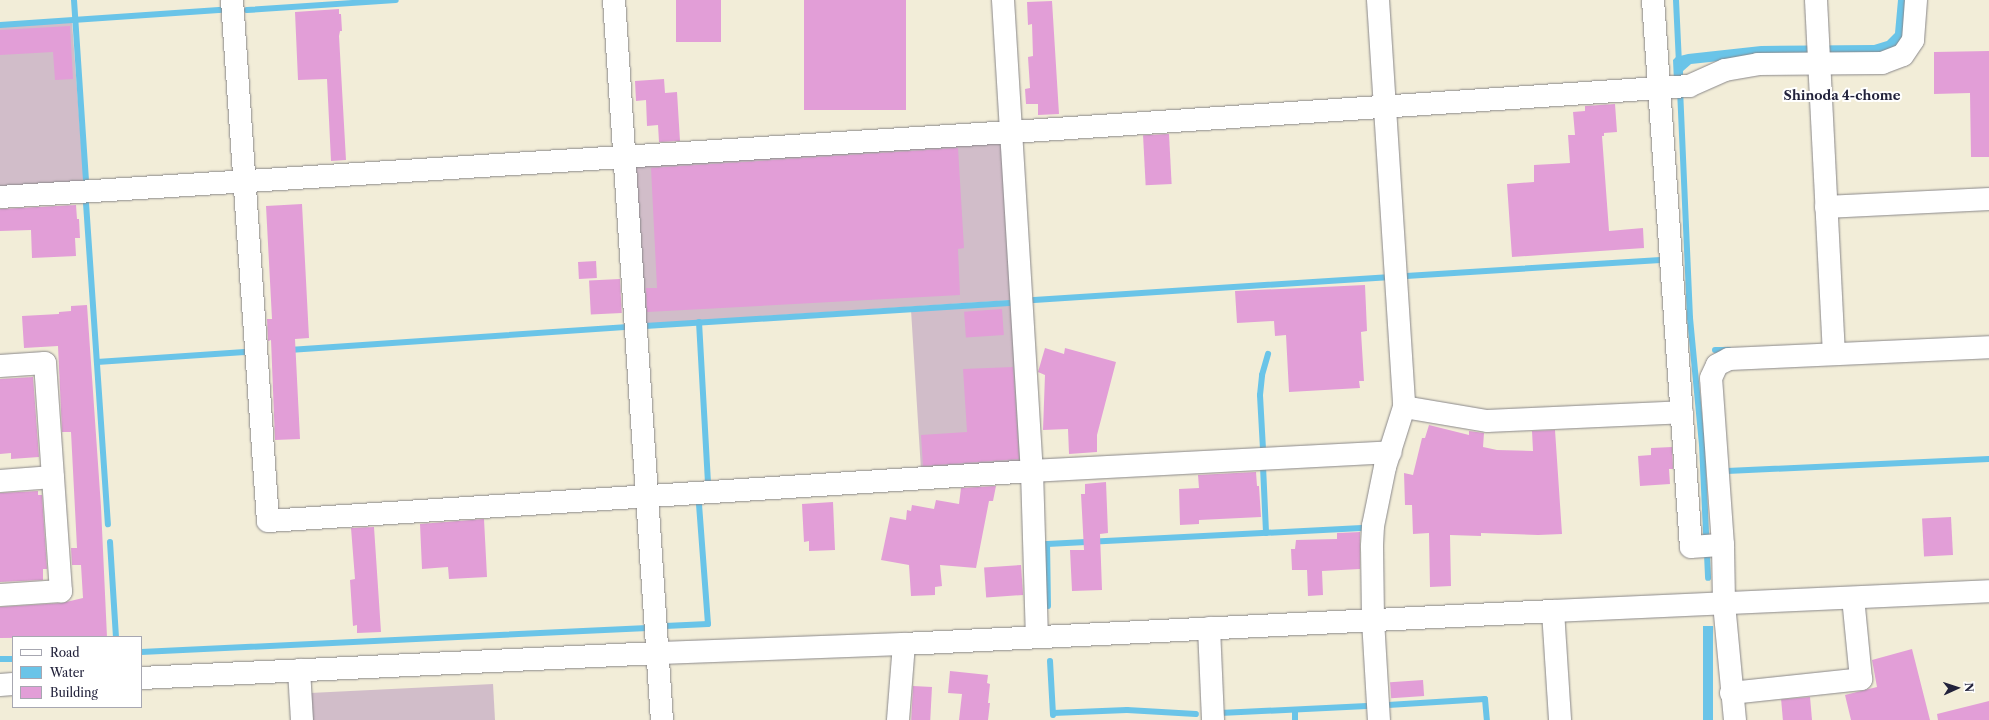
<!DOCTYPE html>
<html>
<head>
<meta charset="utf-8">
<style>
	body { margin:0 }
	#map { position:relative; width:1989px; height:720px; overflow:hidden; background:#f2edd8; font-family:"Libre Caslon Text",serif }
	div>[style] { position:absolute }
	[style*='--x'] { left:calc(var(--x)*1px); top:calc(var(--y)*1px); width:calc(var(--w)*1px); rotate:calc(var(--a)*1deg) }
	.industrial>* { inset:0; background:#d1bdc9 }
	.water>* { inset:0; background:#6ac4e8; transform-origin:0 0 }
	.stream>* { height:6px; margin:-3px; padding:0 3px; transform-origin:3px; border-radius:3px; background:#6ac4e8 }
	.building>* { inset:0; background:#e29ed7; transform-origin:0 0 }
	.roads { filter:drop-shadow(0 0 1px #8a888a) drop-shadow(0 0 1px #8a888a) }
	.minor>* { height:22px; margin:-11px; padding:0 11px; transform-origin:11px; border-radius:11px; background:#fff }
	span { translate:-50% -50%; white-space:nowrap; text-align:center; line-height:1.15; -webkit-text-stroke:4px #fff; paint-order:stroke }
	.neighbourhood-label { font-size:13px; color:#22223b; font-weight:700 }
	.legend { position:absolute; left:12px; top:636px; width:130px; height:72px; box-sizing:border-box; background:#fff; border:1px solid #a7a7b1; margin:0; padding:5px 7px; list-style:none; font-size:12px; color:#22223b }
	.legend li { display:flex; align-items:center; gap:8px; height:20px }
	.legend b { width:20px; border:1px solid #a7a7b1 }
	.north { position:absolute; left:1937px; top:668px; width:40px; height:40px; -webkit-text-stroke:3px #fff; paint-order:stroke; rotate:87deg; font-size:11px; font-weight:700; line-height:16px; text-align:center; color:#22223b }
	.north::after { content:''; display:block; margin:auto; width:14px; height:18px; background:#22223b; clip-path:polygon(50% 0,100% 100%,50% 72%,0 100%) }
</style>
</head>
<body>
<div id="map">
	<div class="industrial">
		<i style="clip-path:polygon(72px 22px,84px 182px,0 187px,0 27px)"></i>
		<i style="clip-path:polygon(995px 140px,1002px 145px,1012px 300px,643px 324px,633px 169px,639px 162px)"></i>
		<i style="clip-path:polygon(1012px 304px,1024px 458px,1016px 464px,921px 470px,911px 310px)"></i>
		<i style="clip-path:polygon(493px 684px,495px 720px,308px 720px,310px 693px)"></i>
	</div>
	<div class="water">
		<i style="clip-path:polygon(1898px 0,1911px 0,1906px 40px,1884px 53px,1757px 57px,1691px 64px,1683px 71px,1683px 82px,1674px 82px,1673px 60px,1676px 57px,1688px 54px,1761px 46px,1874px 45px,1887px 41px,1895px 33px)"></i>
		<i style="left:1703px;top:626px;width:10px;height:95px"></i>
	</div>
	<div class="stream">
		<i style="--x:74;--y:0;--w:179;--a:86.2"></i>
		<i style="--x:1676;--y:0;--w:64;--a:87.3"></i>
		<i style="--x:247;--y:10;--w:149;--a:-3.8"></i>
		<i style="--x:0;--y:25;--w:223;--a:-3.9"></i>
		<i style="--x:1680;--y:89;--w:229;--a:87.5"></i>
		<i style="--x:1690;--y:318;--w:127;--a:84.6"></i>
		<i style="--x:1702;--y:444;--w:134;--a:87.4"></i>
		<i style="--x:86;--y:203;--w:322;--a:86.1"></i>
		<i style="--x:1406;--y:276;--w:255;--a:-3.6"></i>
		<i style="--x:1034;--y:300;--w:354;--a:-3.7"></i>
		<i style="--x:699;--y:322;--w:159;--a:86.8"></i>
		<i style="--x:645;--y:326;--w:365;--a:-3.6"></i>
		<i style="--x:289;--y:350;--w:340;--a:-3.9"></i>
		<i style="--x:1715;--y:350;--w:14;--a:0"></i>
		<i style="--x:97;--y:362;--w:148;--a:-3.9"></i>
		<i style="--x:1263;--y:449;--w:54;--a:-93.2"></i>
		<i style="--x:1260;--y:395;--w:20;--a:-84"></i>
		<i style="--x:1262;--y:375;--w:22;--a:-74"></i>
		<i style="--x:1263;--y:466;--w:67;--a:87.4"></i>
		<i style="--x:1727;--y:471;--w:262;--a:-2.6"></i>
		<i style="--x:110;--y:542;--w:95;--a:86.4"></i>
		<i style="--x:1048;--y:606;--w:62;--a:-90.9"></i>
		<i style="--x:1047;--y:544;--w:320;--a:-2.9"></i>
		<i style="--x:665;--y:626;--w:43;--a:-2.7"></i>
		<i style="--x:708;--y:624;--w:120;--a:-94.3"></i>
		<i style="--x:141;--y:652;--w:507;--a:-2.72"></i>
		<i style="--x:0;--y:659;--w:13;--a:0"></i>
		<i style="--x:1050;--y:661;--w:54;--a:86.8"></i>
		<i style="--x:1388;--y:705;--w:97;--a:-3.5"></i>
		<i style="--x:1485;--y:699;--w:21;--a:85"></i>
		<i style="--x:1295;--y:710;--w:10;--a:90"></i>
		<i style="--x:1053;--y:713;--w:74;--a:-2.3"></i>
		<i style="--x:1127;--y:710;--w:69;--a:3.3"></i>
		<i style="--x:1220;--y:713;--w:147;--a:-2.7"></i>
	</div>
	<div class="building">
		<i style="left:676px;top:0;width:45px;height:42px"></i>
		<i style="left:804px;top:0;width:102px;height:110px"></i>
		<i style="clip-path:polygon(1052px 1px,1059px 114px,1038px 115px,1038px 104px,1026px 104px,1025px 89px,1030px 88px,1028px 57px,1033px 56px,1032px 24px,1028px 25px,1027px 2px)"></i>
		<i style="clip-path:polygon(339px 9px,339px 14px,341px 14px,342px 31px,340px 31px,339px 36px,346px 160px,331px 161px,327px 79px,298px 80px,295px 12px)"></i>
		<i style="clip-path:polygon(70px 26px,73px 79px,55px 80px,53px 52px,0 55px,0 30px)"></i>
		<i style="clip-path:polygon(1989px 51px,1989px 157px,1971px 157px,1970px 93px,1934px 94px,1934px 52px)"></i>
		<i style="clip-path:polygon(664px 79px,665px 93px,677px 92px,680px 141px,659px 142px,658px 125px,647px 126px,646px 100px,636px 101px,635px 81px)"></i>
		<i style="clip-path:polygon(1615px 104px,1617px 132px,1604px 133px,1604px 136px,1602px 136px,1609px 231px,1643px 228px,1644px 248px,1512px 257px,1507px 184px,1534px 182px,1534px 165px,1570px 163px,1568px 135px,1575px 135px,1573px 112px,1585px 111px,1585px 106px)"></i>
		<i style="left:1169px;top:134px;width:50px;height:26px;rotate:87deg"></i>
		<i style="clip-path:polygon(958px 148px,964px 248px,958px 249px,960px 295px,647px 312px,646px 288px,657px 288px,651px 168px)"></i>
		<i style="clip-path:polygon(302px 204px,309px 338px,295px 339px,300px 439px,275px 440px,271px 340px,268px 341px,267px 319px,272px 319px,266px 206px)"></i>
		<i style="clip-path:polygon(76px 205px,77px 219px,79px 219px,80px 238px,75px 238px,76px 256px,32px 258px,31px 230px,0 231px,0 209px)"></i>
		<i style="left:596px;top:261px;width:17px;height:18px;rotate:87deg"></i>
		<i style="left:620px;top:279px;width:34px;height:31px;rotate:87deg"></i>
		<i style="clip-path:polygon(1365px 285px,1367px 331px,1361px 332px,1364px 381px,1359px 381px,1360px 388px,1289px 392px,1286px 335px,1275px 336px,1274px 321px,1237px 323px,1235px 291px)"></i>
		<i style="clip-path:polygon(87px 305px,101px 507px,107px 637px,0 638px,0 607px,62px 603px,83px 598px,81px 565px,72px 565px,71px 548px,77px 548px,71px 432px,62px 432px,58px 346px,24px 348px,22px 316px,59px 314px,59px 312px,71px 311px,71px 306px)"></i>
		<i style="left:1002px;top:309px;width:26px;height:38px;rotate:86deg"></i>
		<i style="clip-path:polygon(1045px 348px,1064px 354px,1065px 348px,1116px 362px,1097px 435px,1097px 452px,1069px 454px,1068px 429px,1043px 430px,1045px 375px,1038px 372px)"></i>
		<i style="clip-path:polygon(1013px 367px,1019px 459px,923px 466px,921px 435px,967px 432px,963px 369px)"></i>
		<i style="clip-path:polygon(33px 377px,39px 457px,11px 459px,11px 453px,0 454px,0 379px)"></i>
		<i style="clip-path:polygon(1429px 425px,1469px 435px,1469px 431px,1484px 433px,1483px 447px,1497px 450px,1533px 451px,1532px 431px,1555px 430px,1562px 534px,1538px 535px,1481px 533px,1481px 536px,1450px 535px,1451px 586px,1430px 587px,1429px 533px,1413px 534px,1412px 505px,1405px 505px,1404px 473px,1413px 475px,1422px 438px,1425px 438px)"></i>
		<i style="clip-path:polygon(1672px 447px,1673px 469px,1669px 469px,1670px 484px,1640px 486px,1638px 456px,1651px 455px,1651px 448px)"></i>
		<i style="clip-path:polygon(1256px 472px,1257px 486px,1259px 486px,1261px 517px,1199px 520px,1199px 524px,1180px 525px,1179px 489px,1199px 488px,1198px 475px)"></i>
		<i style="clip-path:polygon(1106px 482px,1108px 533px,1100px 534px,1102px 590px,1072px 591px,1070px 550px,1084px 550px,1081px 494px,1085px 494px,1085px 484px)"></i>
		<i style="clip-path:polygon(996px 486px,993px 501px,989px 501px,976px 568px,940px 565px,942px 586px,935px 587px,935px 595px,911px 596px,909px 565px,881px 560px,890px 517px,906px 520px,907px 510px,911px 511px,912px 505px,934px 509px,936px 500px,959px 504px,961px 488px)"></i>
		<i style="clip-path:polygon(38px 491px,38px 495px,42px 495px,47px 569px,43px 569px,43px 580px,0 582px,0 493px)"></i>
		<i style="clip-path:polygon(833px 502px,835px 550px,809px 551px,809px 541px,804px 542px,802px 504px)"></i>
		<i style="left:1951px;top:517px;width:38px;height:29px;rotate:87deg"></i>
		<i style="clip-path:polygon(484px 519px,487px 577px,449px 579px,448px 567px,422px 569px,420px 524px)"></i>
		<i style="clip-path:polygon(374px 527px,381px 632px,357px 633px,357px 625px,353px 626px,350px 580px,355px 579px,351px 528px)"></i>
		<i style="clip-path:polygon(1360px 532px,1360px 569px,1322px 571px,1323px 595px,1308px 596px,1307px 570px,1292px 570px,1291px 549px,1295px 549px,1296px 540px,1337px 539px,1337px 533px)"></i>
		<i style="left:1021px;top:565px;width:30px;height:37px;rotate:86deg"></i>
		<i style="clip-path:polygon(1912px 649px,1930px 720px,1851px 720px,1845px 695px,1877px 687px,1872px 660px)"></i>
		<i style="clip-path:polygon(950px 671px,988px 675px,987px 683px,990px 684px,988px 703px,990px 703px,988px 720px,959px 720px,962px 694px,948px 693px)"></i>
		<i style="left:1423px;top:680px;width:16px;height:33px;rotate:86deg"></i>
		<i style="left:913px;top:686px;width:19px;height:34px;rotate:3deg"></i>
		<i style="left:1810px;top:697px;width:23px;height:29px;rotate:85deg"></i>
		<i style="clip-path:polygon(1989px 701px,1989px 720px,1938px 720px,1937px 714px)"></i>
	</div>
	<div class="roads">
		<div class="minor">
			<i style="--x:232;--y:0;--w:522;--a:86.05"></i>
			<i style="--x:268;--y:521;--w:766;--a:-3.74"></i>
			<i style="--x:1032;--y:471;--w:359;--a:-3"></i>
			<i style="--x:614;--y:0;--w:722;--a:86.19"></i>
			<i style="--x:1003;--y:0;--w:472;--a:86.5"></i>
			<i style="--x:1032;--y:471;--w:166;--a:88.3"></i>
			<i style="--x:1378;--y:0;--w:408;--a:86.3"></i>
			<i style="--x:1404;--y:407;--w:63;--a:107.6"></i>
			<i style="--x:1385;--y:467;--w:60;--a:101.5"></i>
			<i style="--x:1373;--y:526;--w:21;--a:93"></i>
			<i style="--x:1372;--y:547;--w:73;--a:89.2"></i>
			<i style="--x:1373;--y:620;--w:100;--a:86.6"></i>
			<i style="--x:1653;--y:0;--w:548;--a:86.03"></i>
			<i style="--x:1691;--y:547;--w:32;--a:-4"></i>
			<i style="--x:1816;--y:0;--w:354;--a:87.1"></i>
			<i style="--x:0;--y:197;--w:1014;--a:-3.68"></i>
			<i style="--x:1012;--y:132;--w:679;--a:-3.89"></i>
			<i style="--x:1689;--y:86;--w:39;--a:-24"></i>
			<i style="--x:1725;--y:70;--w:34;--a:-10"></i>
			<i style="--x:1758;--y:64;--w:124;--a:-0.5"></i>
			<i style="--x:1882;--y:63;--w:22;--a:-21"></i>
			<i style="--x:1903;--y:55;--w:18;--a:-56"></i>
			<i style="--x:1913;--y:40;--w:40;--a:-85.7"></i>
			<i style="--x:1826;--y:207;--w:163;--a:-2.8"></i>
			<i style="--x:0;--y:366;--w:45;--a:-3.8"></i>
			<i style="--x:45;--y:363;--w:229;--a:86"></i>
			<i style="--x:61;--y:591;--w:61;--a:176.2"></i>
			<i style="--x:1404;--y:407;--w:84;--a:9.6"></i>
			<i style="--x:1487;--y:421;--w:195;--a:-2.6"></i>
			<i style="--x:0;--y:481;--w:53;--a:-4.3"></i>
			<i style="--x:1553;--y:611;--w:109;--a:86.3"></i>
			<i style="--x:1209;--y:628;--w:92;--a:87.5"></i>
			<i style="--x:299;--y:670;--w:50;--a:86.6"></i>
			<i style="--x:141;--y:678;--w:518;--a:-2.77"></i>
			<i style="--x:658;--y:653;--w:246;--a:-2.1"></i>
			<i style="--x:904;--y:644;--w:650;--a:-2.91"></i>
			<i style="--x:1553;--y:611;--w:436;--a:-2.6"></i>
			<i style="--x:0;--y:685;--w:13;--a:-4"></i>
			<i style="--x:1731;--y:693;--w:131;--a:-6.1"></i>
			<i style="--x:1861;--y:679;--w:81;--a:-95.6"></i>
			<i style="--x:898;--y:720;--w:76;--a:-85.5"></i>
			<i style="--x:1735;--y:720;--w:118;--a:-95.4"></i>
			<i style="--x:1724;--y:603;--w:58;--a:-91"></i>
			<i style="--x:1723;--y:545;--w:167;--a:-94.1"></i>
			<i style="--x:1711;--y:378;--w:14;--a:-65"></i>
			<i style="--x:1717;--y:365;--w:13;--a:-27"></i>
			<i style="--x:1729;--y:359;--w:260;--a:-2.6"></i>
		</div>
	</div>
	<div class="neighbourhood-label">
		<span style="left:1842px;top:95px">Shinoda 4-chome</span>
	</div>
	<ul class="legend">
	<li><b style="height:5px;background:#fff"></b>Road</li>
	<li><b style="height:11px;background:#6ac4e8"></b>Water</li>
	<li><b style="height:11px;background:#e29ed7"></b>Building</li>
	</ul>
	<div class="north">N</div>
</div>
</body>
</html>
